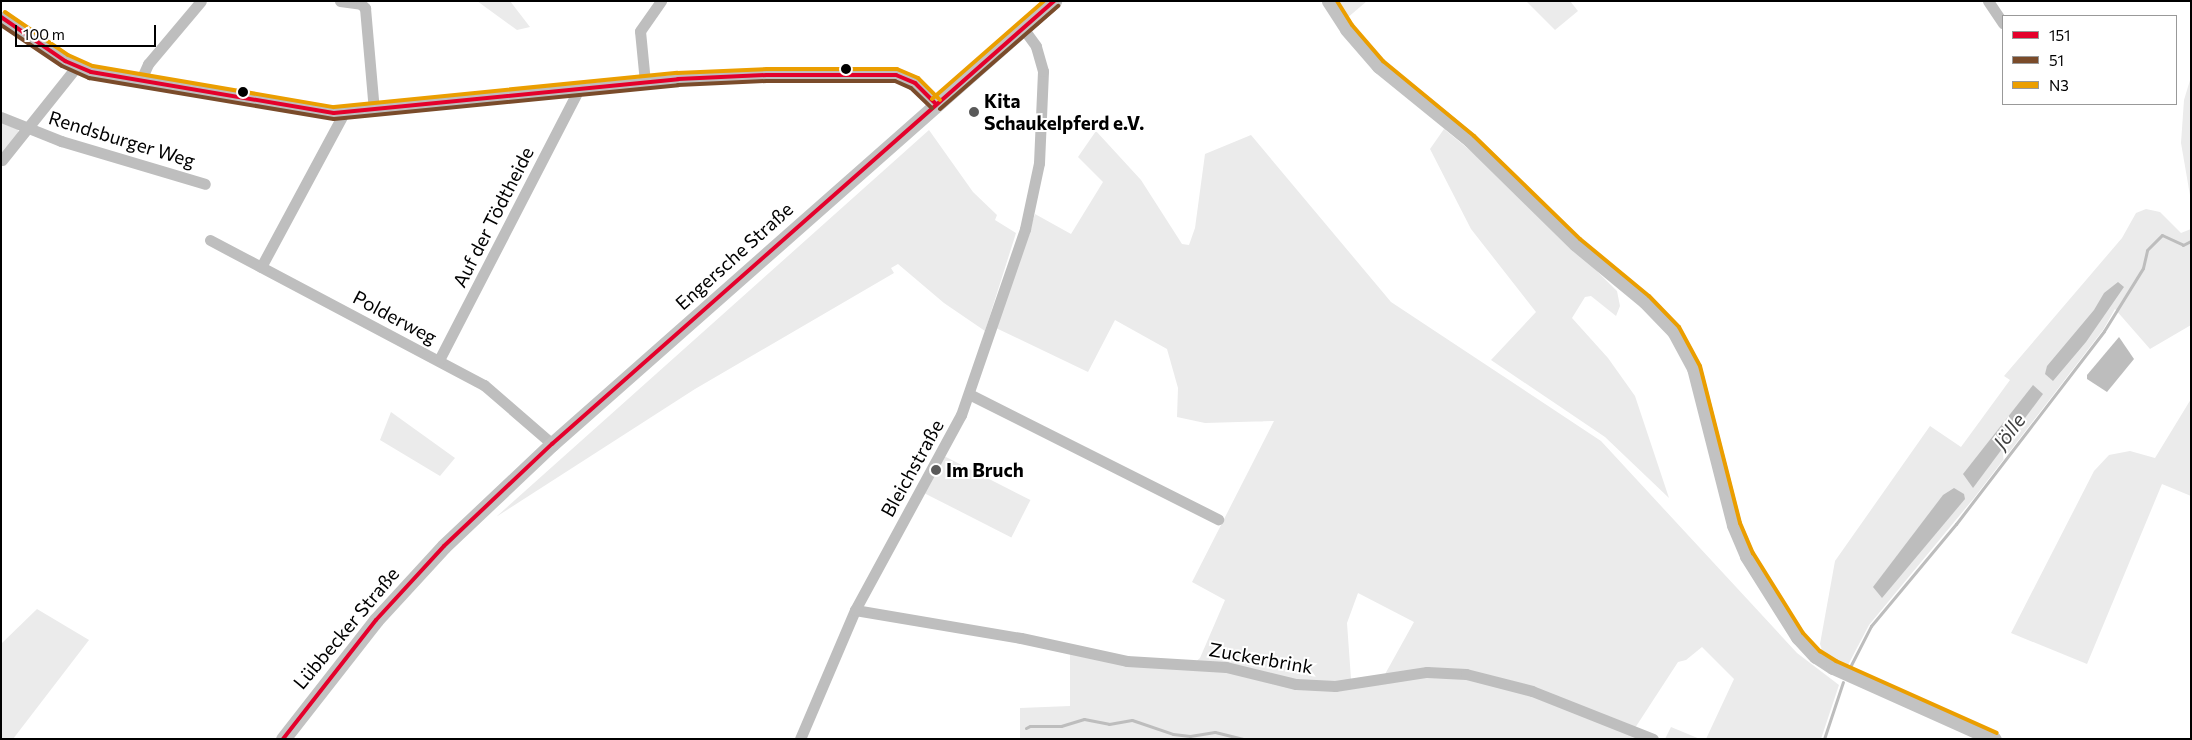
<!DOCTYPE html>
<html>
<head>
<meta charset="utf-8">
<style>
	body { margin:0 }
	#map { position:relative; width:2192px; height:740px; overflow:hidden; background:#fff; font-family:Commissioner,sans-serif }
	div>[style] { position:absolute }
	[style*='--x'] { left:calc(var(--x)*1px); top:calc(var(--y)*1px); width:calc(var(--w)*1px); rotate:calc(var(--a)*1deg) }
	.green>* { inset:0; background:#ebebeb; transform-origin:0 0 }
	.water>* { inset:0; background:#bdbdbd }
	.stream>* { height:3px; margin:-1.5px; padding:0 1.5px; transform-origin:1.5px; border-radius:1.5px; background:#bdbdbd }
	.street>* { height:11px; margin:-5.5px; padding:0 5.5px; transform-origin:5.5px; border-radius:5.5px; background:#bebebe }
	.secondary>* { height:15px; margin:-7.5px; padding:0 7.5px; transform-origin:7.5px; border-radius:7.5px; background:#c2c2c2 }
	.bus-1>* { height:4px; margin:-2px; padding:0 2px; transform-origin:2px; border-radius:2px; background:#e4002b }
	.bus-2>* { height:4px; margin:-2px; padding:0 2px; transform-origin:2px; border-radius:2px; background:#7a4b2a }
	.bus-3>* { height:4px; margin:-2px; padding:0 2px; transform-origin:2px; border-radius:2px; background:#eb9e00 }
	.dots>* { width:14px; height:14px; translate:-50% -50%; box-sizing:border-box; border:2px solid #fff; border-radius:50% }
	span { translate:-50% -50%; white-space:nowrap; text-align:center; line-height:1.15; -webkit-text-stroke:4px #fff; paint-order:stroke }
	.poi-label { font-size:19px; color:#000; font-weight:700 }
	.left { translate:0 -50%; text-align:left }
	.street-label { font-size:19px; color:#000 }
	.water-label { font-size:20px; color:#424242; font-style:italic }
	.frame { position:absolute; inset:0; border:2px solid #000; pointer-events:none }
	.legend { position:absolute; left:2002px; top:15px; width:175px; height:90px; box-sizing:border-box; background:#fff; border:1px solid #999; margin:0; padding:6px 9px; list-style:none; font-size:15px; color:#000 }
	.legend li { display:flex; align-items:center; gap:10px; height:25px }
	.legend b { width:25px; border:1px solid #999 }
	.scale { position:absolute; left:15px; top:25px; width:141px; height:22px; box-sizing:border-box; border:2px solid #000; border-top:0; padding-left:6px; font-size:15px; line-height:18px; white-space:nowrap; color:#000; -webkit-text-stroke:4px #fff; paint-order:stroke }
</style>
</head>
<body>
<div id="map">
	<div class="green">
		<i style="clip-path:polygon(477px 1px,510px 1px,530px 27px,517px 30px)"></i>
		<i style="clip-path:polygon(1334px 1px,1367px 1px,1346px 19px)"></i>
		<i style="clip-path:polygon(1526px 1px,1570px 1px,1578px 11px,1555px 30px)"></i>
		<i style="clip-path:polygon(2191px 77px,2191px 201px,2181px 143px,2184px 100px)"></i>
		<i style="clip-path:polygon(1px 123px,17px 129px,20px 134px,1px 157px)"></i>
		<i style="clip-path:polygon(1444px 129px,1494px 170px,1617px 291px,1620px 306px,1616px 316px,1591px 296px,1585px 297px,1572px 318px,1608px 358px,1635px 396px,1669px 498px,1605px 437px,1491px 360px,1536px 312px,1471px 229px,1430px 149px)"></i>
		<i style="clip-path:polygon(929px 130px,973px 192px,997px 215px,995px 220px,1016px 233px,985px 331px,944px 303px,898px 264px,891px 268px,894px 273px,695px 389px,496px 517px)"></i>
		<i style="clip-path:polygon(evenodd,1096px 131px,1141px 180px,1182px 244px,1189px 245px,1195px 228px,1205px 154px,1251px 135px,1391px 302px,1601px 441px,1797px 653px,1839px 685px,1821px 739px,1706px 739px,1734px 679px,1702px 647px,1686px 660px,1678px 662px,1635px 728px,1658px 739px,1020px 739px,1020px 708px,1070px 706px,1070px 651px,1190px 667px,1200px 658px,1225px 600px,1192px 582px,1274px 421px,1205px 423px,1177px 417px,1178px 388px,1167px 349px,1115px 320px,1088px 372px,996px 328px,1035px 214px,1071px 234px,1103px 182px,1078px 157px,1096px 131px,1358px 593px,1414px 622px,1384px 676px,1351px 679px,1347px 623px,1358px 593px)"></i>
		<i style="clip-path:polygon(2146px 209px,2160px 212px,2181px 233px,2191px 229px,2191px 325px,2150px 349px,2115px 309px,2103px 330px,1974px 498px,1869px 625px,1848px 665px,1823px 653px,1820px 644px,1835px 561px,1930px 426px,1961px 447px,2010px 380px,2004px 376px,2122px 238px,2136px 213px)"></i>
		<i style="clip-path:polygon(2191px 399px,2191px 496px,2162px 484px,2087px 664px,2011px 633px,2094px 471px,2109px 455px,2130px 451px,2155px 458px)"></i>
		<i style="clip-path:polygon(391px 412px,455px 458px,440px 476px,380px 440px)"></i>
		<i style="left:944px;top:456px;width:97px;height:42px;rotate:27deg"></i>
		<i style="clip-path:polygon(37px 609px,89px 640px,13px 739px,1px 739px,1px 644px)"></i>
		<i style="clip-path:polygon(1671px 727px,1700px 739px,1665px 739px)"></i>
	</div>
	<div class="water">
		<i style="clip-path:polygon(2118px 282px,2124px 287px,2086px 342px,2053px 381px,2045px 374px,2047px 366px,2094px 310px,2104px 293px)"></i>
		<i style="clip-path:polygon(2119px 337px,2134px 359px,2107px 392px,2087px 379px,2087px 375px)"></i>
		<i style="clip-path:polygon(2033px 385px,2043px 394px,1973px 488px,1963px 474px)"></i>
		<i style="clip-path:polygon(1954px 488px,1964px 494px,1965px 499px,1882px 598px,1873px 587px,1943px 495px)"></i>
	</div>
	<div class="stream">
		<i style="--x:1851;--y:665;--w:44;--a:-62.9"></i>
		<i style="--x:1871;--y:626;--w:133;--a:-50.2"></i>
		<i style="--x:1956;--y:524;--w:243;--a:-52.5"></i>
		<i style="--x:2104;--y:331;--w:74;--a:-58.2"></i>
		<i style="--x:2143;--y:268;--w:18;--a:-77"></i>
		<i style="--x:2147;--y:250;--w:21;--a:-45"></i>
		<i style="--x:2162;--y:235;--w:23;--a:25"></i>
		<i style="--x:2183;--y:245;--w:9;--a:-27"></i>
		<i style="--x:1026;--y:728;--w:4;--a:-27"></i>
		<i style="--x:1030;--y:726;--w:31;--a:0"></i>
		<i style="--x:1061;--y:726;--w:24;--a:-17"></i>
		<i style="--x:1084;--y:719;--w:25;--a:11"></i>
		<i style="--x:1109;--y:724;--w:23;--a:-10"></i>
		<i style="--x:1132;--y:720;--w:43;--a:18.9"></i>
		<i style="--x:1173;--y:734;--w:17;--a:7"></i>
		<i style="--x:1190;--y:736;--w:25;--a:-9"></i>
		<i style="--x:1215;--y:732;--w:29;--a:14"></i>
		<i style="--x:1824;--y:739;--w:60;--a:-71.6"></i>
	</div>
	<div class="street">
		<i style="--x:340;--y:1;--w:21;--a:8"></i>
		<i style="--x:361;--y:4;--w:6;--a:45"></i>
		<i style="--x:365;--y:8;--w:102;--a:85"></i>
		<i style="--x:1988;--y:1;--w:27;--a:56"></i>
		<i style="--x:1;--y:17;--w:78;--a:34.5"></i>
		<i style="--x:65;--y:61;--w:28;--a:23"></i>
		<i style="--x:91;--y:72;--w:246;--a:9.6"></i>
		<i style="--x:334;--y:113;--w:346;--a:-5.6"></i>
		<i style="--x:678;--y:79;--w:89;--a:-2.6"></i>
		<i style="--x:767;--y:75;--w:129;--a:0"></i>
		<i style="--x:896;--y:75;--w:21;--a:23"></i>
		<i style="--x:915;--y:83;--w:30;--a:45"></i>
		<i style="--x:140;--y:82;--w:20;--a:-66"></i>
		<i style="--x:148;--y:64;--w:82;--a:-49.9"></i>
		<i style="--x:645;--y:82;--w:51;--a:-95.6"></i>
		<i style="--x:640;--y:31;--w:37;--a:-55"></i>
		<i style="--x:1;--y:117;--w:65;--a:21.8"></i>
		<i style="--x:61;--y:141;--w:150;--a:16.6"></i>
		<i style="--x:2;--y:160;--w:120;--a:-51.4"></i>
		<i style="--x:210;--y:240;--w:310;--a:27.9"></i>
		<i style="--x:484;--y:385;--w:90;--a:40.9"></i>
		<i style="--x:261;--y:267;--w:175;--a:-61.7"></i>
		<i style="--x:439;--y:360;--w:305;--a:-62.7"></i>
		<i style="--x:969;--y:394;--w:279;--a:26.7"></i>
		<i style="--x:855;--y:610;--w:168;--a:9.6"></i>
		<i style="--x:1021;--y:638;--w:108;--a:12.2"></i>
		<i style="--x:1127;--y:661;--w:99;--a:3.5"></i>
		<i style="--x:1226;--y:667;--w:72;--a:13.7"></i>
		<i style="--x:1296;--y:684;--w:39;--a:3"></i>
		<i style="--x:1335;--y:686;--w:93;--a:-8.7"></i>
		<i style="--x:1427;--y:672;--w:39;--a:3"></i>
		<i style="--x:1466;--y:674;--w:68;--a:14.4"></i>
		<i style="--x:1532;--y:691;--w:130;--a:21.6"></i>
		<i style="--x:800;--y:739;--w:140;--a:-66.9"></i>
		<i style="--x:855;--y:610;--w:222;--a:-61.5"></i>
		<i style="--x:961;--y:415;--w:197;--a:-71"></i>
		<i style="--x:1025;--y:229;--w:67;--a:-78"></i>
		<i style="--x:1039;--y:163;--w:92;--a:-87.5"></i>
		<i style="--x:1043;--y:71;--w:26;--a:-106"></i>
		<i style="--x:1036;--y:46;--w:22;--a:-126"></i>
	</div>
	<div class="secondary">
		<i style="--x:1329;--y:1;--w:33;--a:57"></i>
		<i style="--x:1347;--y:29;--w:49;--a:49.1"></i>
		<i style="--x:1379;--y:66;--w:117;--a:39.1"></i>
		<i style="--x:1470;--y:140;--w:148;--a:44.5"></i>
		<i style="--x:1576;--y:244;--w:89;--a:39.6"></i>
		<i style="--x:1645;--y:301;--w:42;--a:46"></i>
		<i style="--x:1674;--y:331;--w:42;--a:61.6"></i>
		<i style="--x:1694;--y:368;--w:162;--a:75.7"></i>
		<i style="--x:1734;--y:525;--w:34;--a:67"></i>
		<i style="--x:1747;--y:556;--w:96;--a:57.8"></i>
		<i style="--x:1798;--y:637;--w:26;--a:47"></i>
		<i style="--x:1816;--y:656;--w:20;--a:33"></i>
		<i style="--x:1833;--y:667;--w:176;--a:24.1"></i>
		<i style="--x:283;--y:739;--w:151;--a:-52"></i>
		<i style="--x:376;--y:620;--w:100;--a:-47.4"></i>
		<i style="--x:444;--y:546;--w:149;--a:-43.4"></i>
		<i style="--x:552;--y:444;--w:670;--a:-41.43"></i>
	</div>
	<div class="bus-1">
		<i style="--x:1;--y:17;--w:78;--a:34.5"></i>
		<i style="--x:65;--y:61;--w:28;--a:23"></i>
		<i style="--x:91;--y:72;--w:246;--a:9.6"></i>
		<i style="--x:334;--y:113;--w:346;--a:-5.6"></i>
		<i style="--x:678;--y:79;--w:89;--a:-2.6"></i>
		<i style="--x:767;--y:75;--w:129;--a:0"></i>
		<i style="--x:896;--y:75;--w:21;--a:23"></i>
		<i style="--x:915;--y:83;--w:30;--a:45"></i>
		<i style="--x:283;--y:739;--w:151;--a:-52"></i>
		<i style="--x:376;--y:620;--w:100;--a:-47.4"></i>
		<i style="--x:444;--y:546;--w:149;--a:-43.4"></i>
		<i style="--x:552;--y:444;--w:670;--a:-41.43"></i>
	</div>
	<div class="bus-2">
		<i style="--x:1;--y:25;--w:73;--a:33.9"></i>
		<i style="--x:62;--y:66;--w:30;--a:24"></i>
		<i style="--x:89;--y:78;--w:248;--a:9.5"></i>
		<i style="--x:334;--y:119;--w:346;--a:-5.6"></i>
		<i style="--x:678;--y:85;--w:89;--a:-2.6"></i>
		<i style="--x:767;--y:81;--w:128;--a:0"></i>
		<i style="--x:895;--y:81;--w:17;--a:24"></i>
		<i style="--x:911;--y:88;--w:29;--a:44"></i>
		<i style="--x:940;--y:109;--w:157;--a:-41.1"></i>
	</div>
	<div class="bus-3">
		<i style="--x:1337;--y:1;--w:28;--a:58"></i>
		<i style="--x:1352;--y:25;--w:48;--a:49.3"></i>
		<i style="--x:1383;--y:61;--w:118;--a:39.5"></i>
		<i style="--x:1474;--y:136;--w:148;--a:44.2"></i>
		<i style="--x:1580;--y:239;--w:89;--a:39.6"></i>
		<i style="--x:1649;--y:296;--w:43;--a:45.9"></i>
		<i style="--x:1679;--y:327;--w:44;--a:61.7"></i>
		<i style="--x:1700;--y:366;--w:162;--a:75.7"></i>
		<i style="--x:1740;--y:523;--w:33;--a:67"></i>
		<i style="--x:1753;--y:553;--w:94;--a:58"></i>
		<i style="--x:1803;--y:633;--w:25;--a:47"></i>
		<i style="--x:1820;--y:651;--w:19;--a:32"></i>
		<i style="--x:1836;--y:661;--w:176;--a:24.1"></i>
		<i style="--x:5;--y:12;--w:76;--a:34.3"></i>
		<i style="--x:68;--y:55;--w:27;--a:24"></i>
		<i style="--x:93;--y:66;--w:244;--a:9.7"></i>
		<i style="--x:334;--y:107;--w:345;--a:-5.7"></i>
		<i style="--x:677;--y:73;--w:90;--a:-2.5"></i>
		<i style="--x:767;--y:69;--w:130;--a:0"></i>
		<i style="--x:897;--y:69;--w:23;--a:23"></i>
		<i style="--x:918;--y:78;--w:31;--a:45"></i>
		<i style="--x:932;--y:99;--w:149;--a:-41.2"></i>
	</div>
	<div class="dots">
		<i style="left:846px;top:69px;background:#000"></i>
		<i style="left:243px;top:92px;background:#000"></i>
		<i style="left:974px;top:112px;background:#595959"></i>
		<i style="left:936px;top:470px;background:#595959"></i>
	</div>
	<div class="poi-label">
		<span class="left" style="left:984px;top:112px">Kita<br>Schaukelpferd e.V.</span>
		<span class="left" style="left:946px;top:470px">Im Bruch</span>
	</div>
	<div class="street-label">
		<span style="left:122px;top:139px;rotate:17deg">Rendsburger Weg</span>
		<span style="left:493px;top:217px;rotate:-63deg">Auf der Tödtheide</span>
		<span style="left:734px;top:256px;rotate:-42deg">Engersche Straße</span>
		<span style="left:395px;top:317px;rotate:28deg">Polderweg</span>
		<span style="left:912px;top:468px;rotate:-61deg">Bleichstraße</span>
		<span style="left:346px;top:628px;rotate:-50deg">Lübbecker Straße</span>
		<span style="left:1261px;top:658px;rotate:10deg">Zuckerbrink</span>
	</div>
	<div class="water-label">
		<span style="left:2009px;top:431px;rotate:-53deg">Jölle</span>
	</div>
	<div class="frame"></div>
	<ul class="legend">
	<li><b style="height:6px;background:#e4002b"></b>151</li>
	<li><b style="height:6px;background:#7a4b2a"></b>51</li>
	<li><b style="height:6px;background:#eb9e00"></b>N3</li>
	</ul>
	<div class="scale">100 m</div>
</div>
</body>
</html>
